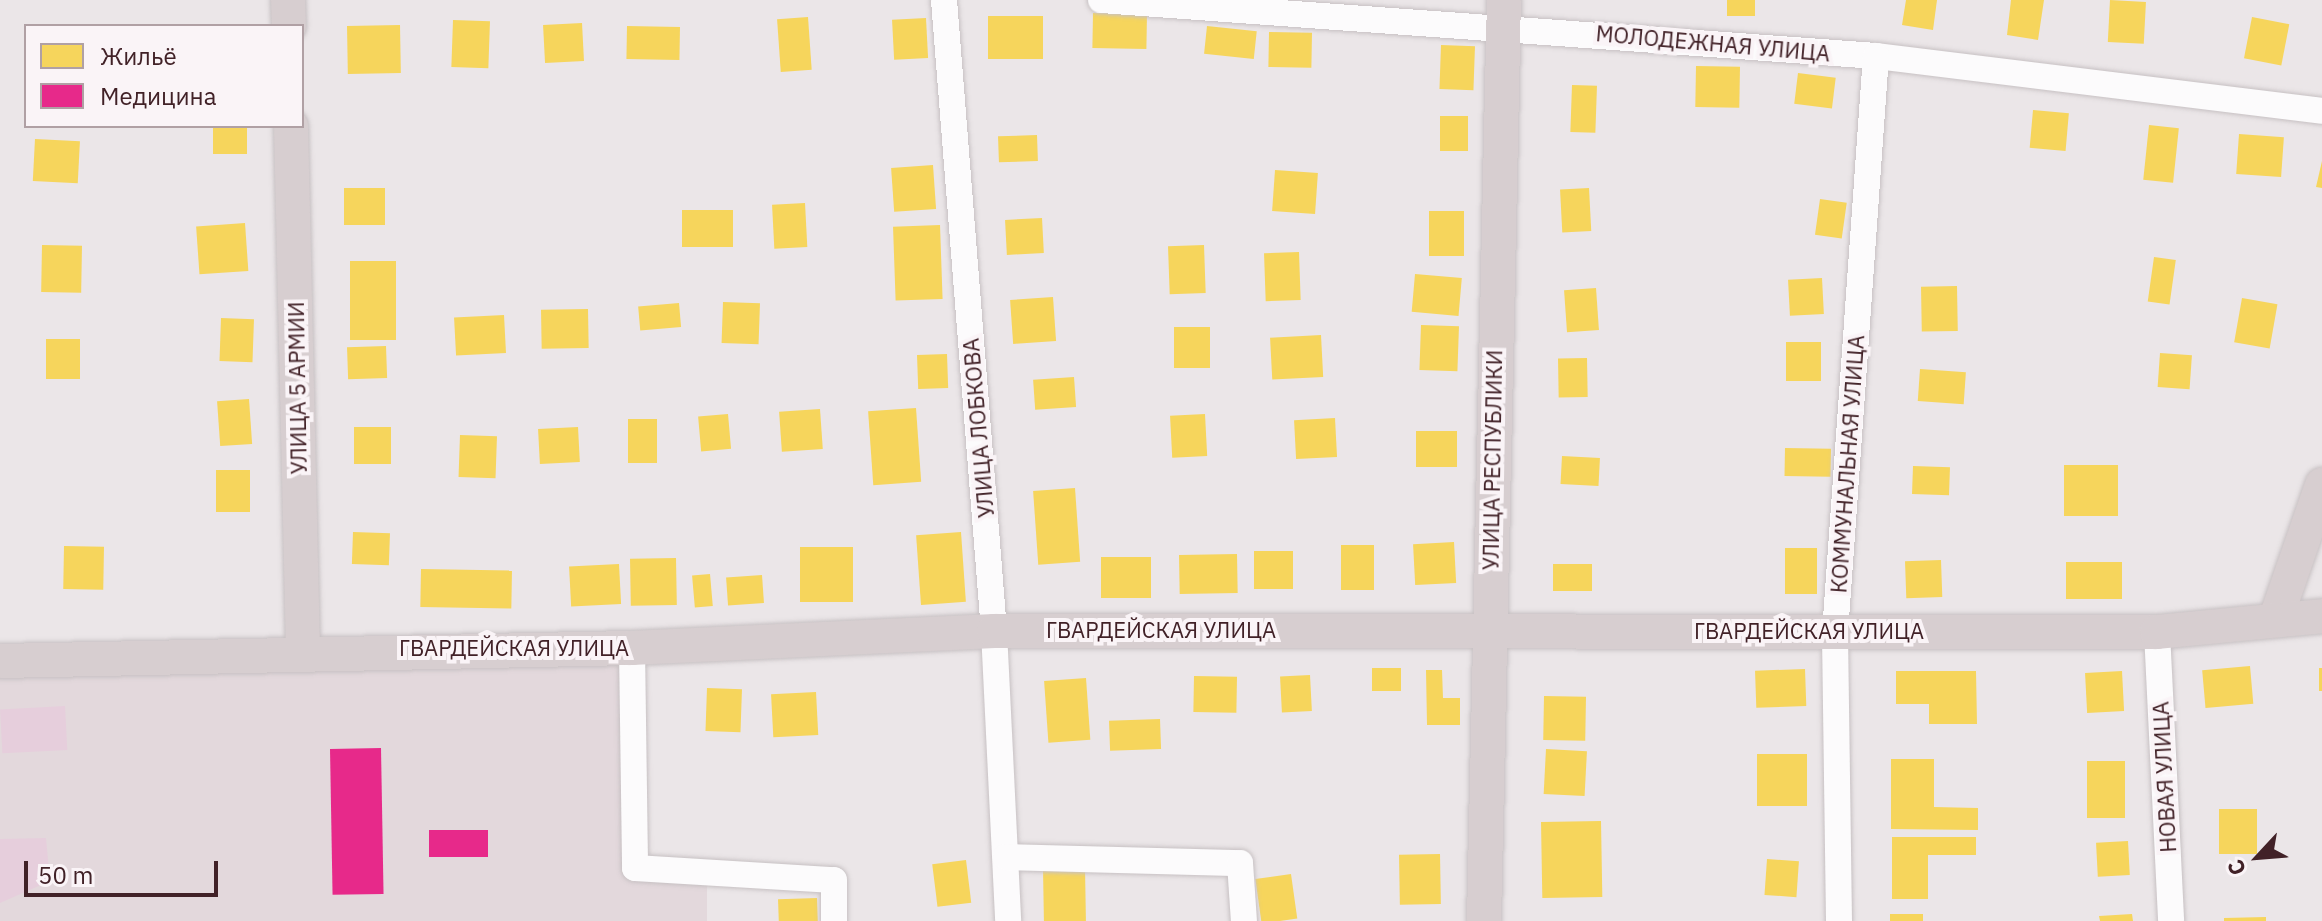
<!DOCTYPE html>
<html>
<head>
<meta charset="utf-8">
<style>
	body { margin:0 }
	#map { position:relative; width:2322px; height:921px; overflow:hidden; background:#ebe6e8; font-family:"IBM Plex Sans",sans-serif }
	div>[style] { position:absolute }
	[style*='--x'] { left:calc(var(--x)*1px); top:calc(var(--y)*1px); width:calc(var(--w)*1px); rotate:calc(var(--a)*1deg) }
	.built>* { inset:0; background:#e3d8dc }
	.green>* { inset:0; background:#e6cedc; transform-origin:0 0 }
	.homes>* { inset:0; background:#f6d55c; transform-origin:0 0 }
	.health>* { inset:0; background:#e7298a; transform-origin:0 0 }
	.roads { filter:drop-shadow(0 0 2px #c7c1c3) drop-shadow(0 0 2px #c7c1c3) }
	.minor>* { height:26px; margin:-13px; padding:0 13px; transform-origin:13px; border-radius:13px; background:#fcfbfc }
	.major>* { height:34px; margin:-17px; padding:0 17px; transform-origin:17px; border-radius:17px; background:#d7ced0 }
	span { translate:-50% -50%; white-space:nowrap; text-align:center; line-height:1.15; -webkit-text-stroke:8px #faf4f7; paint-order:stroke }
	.street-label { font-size:22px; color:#412127 }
	.legend { position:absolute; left:24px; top:24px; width:280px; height:104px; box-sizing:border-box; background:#faf4f7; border:2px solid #b0a0a4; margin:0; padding:10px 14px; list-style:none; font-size:24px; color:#412127 }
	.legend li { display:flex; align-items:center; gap:16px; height:40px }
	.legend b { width:40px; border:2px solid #b0a0a4 }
	.north { position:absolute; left:2218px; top:817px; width:80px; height:80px; -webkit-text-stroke:6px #faf4f7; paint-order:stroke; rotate:244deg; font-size:22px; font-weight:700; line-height:32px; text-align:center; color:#412127 }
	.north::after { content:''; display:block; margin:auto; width:28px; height:36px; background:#412127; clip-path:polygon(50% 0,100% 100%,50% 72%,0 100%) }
	.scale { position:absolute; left:24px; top:861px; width:194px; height:36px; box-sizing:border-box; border:4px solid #412127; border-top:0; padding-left:10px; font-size:24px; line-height:28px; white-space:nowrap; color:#412127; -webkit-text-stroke:6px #faf4f7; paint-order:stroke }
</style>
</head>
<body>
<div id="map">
	<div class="built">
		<i style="clip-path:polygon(632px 648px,636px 868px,707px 872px,707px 921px,0 921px,0 661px)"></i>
	</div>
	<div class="green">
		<i style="left:65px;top:706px;width:44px;height:65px;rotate:87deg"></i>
		<i style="clip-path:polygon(46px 838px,50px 881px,0 903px,0 839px)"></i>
	</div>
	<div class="homes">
		<i style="left:1727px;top:0;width:28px;height:16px"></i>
		<i style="clip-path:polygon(1906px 0,1937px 0,1933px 30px,1902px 25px)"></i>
		<i style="clip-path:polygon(2011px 0,2044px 0,2038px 40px,2007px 35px)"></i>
		<i style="left:2110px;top:0;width:36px;height:42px;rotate:3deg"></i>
		<i style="left:1093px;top:13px;width:54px;height:35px;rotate:1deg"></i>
		<i style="left:988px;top:16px;width:55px;height:43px"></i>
		<i style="left:808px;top:17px;width:53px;height:31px;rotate:86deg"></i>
		<i style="left:2252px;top:17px;width:38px;height:42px;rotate:11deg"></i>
		<i style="left:926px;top:18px;width:40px;height:34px;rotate:87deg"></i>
		<i style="left:453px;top:20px;width:37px;height:47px;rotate:2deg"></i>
		<i style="left:582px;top:23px;width:38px;height:39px;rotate:87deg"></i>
		<i style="left:400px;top:25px;width:48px;height:53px;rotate:89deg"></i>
		<i style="left:627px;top:26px;width:53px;height:33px;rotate:1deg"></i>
		<i style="left:1207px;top:26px;width:50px;height:28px;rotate:6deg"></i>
		<i style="left:1269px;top:32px;width:43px;height:35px;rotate:1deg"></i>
		<i style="left:1441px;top:45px;width:34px;height:44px;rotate:2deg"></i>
		<i style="left:1696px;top:66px;width:44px;height:41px;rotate:1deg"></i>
		<i style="left:1798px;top:73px;width:38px;height:31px;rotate:7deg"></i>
		<i style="left:1572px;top:85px;width:25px;height:47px;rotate:2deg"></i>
		<i style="left:2033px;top:110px;width:36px;height:38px;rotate:5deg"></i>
		<i style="left:1440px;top:116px;width:28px;height:35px"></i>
		<i style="left:2149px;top:125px;width:30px;height:55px;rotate:6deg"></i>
		<i style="left:213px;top:126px;width:34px;height:28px"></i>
		<i style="left:2239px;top:134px;width:45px;height:40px;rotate:4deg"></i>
		<i style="left:1037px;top:135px;width:26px;height:39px;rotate:88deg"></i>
		<i style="left:35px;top:139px;width:45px;height:42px;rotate:3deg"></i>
		<i style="clip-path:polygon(2322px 161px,2322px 188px,2316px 187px)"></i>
		<i style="left:933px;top:165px;width:44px;height:42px;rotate:86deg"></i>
		<i style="left:1275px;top:170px;width:43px;height:41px;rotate:4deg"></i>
		<i style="left:344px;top:188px;width:41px;height:37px"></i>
		<i style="left:1589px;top:188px;width:43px;height:29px;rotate:87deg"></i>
		<i style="left:1820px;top:199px;width:27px;height:36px;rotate:8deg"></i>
		<i style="left:805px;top:203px;width:44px;height:33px;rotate:87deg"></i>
		<i style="left:682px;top:210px;width:51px;height:37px"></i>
		<i style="left:1429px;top:211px;width:35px;height:45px"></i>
		<i style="left:1042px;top:218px;width:35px;height:37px;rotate:87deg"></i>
		<i style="left:245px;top:223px;width:48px;height:49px;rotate:86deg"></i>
		<i style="left:940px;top:225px;width:74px;height:47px;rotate:88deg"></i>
		<i style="left:42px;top:245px;width:40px;height:47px;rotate:1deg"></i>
		<i style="left:1204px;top:245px;width:48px;height:36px;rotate:88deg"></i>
		<i style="left:1299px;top:252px;width:48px;height:35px;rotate:88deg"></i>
		<i style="left:2154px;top:257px;width:22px;height:45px;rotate:8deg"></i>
		<i style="left:350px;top:261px;width:46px;height:79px"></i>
		<i style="left:1415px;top:274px;width:47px;height:38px;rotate:5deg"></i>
		<i style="left:1822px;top:278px;width:36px;height:34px;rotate:87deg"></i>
		<i style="left:1957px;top:286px;width:45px;height:36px;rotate:89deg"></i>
		<i style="left:1596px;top:288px;width:42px;height:32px;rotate:86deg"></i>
		<i style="left:1053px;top:297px;width:44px;height:43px;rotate:86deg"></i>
		<i style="left:2242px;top:298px;width:36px;height:45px;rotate:10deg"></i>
		<i style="left:723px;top:302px;width:37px;height:41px;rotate:2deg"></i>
		<i style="left:679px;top:303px;width:24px;height:41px;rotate:85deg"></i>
		<i style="left:588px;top:309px;width:39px;height:47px;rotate:89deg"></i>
		<i style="left:504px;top:315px;width:38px;height:50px;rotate:87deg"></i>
		<i style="left:221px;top:318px;width:33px;height:43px;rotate:2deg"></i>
		<i style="left:1421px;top:325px;width:38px;height:45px;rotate:2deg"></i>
		<i style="left:1174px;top:327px;width:36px;height:41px"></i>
		<i style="left:1321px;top:335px;width:42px;height:51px;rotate:87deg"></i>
		<i style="left:46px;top:339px;width:34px;height:40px"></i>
		<i style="left:1786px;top:342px;width:35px;height:39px"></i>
		<i style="left:386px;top:346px;width:32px;height:39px;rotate:88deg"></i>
		<i style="left:2160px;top:353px;width:32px;height:34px;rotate:4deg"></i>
		<i style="left:947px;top:354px;width:34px;height:30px;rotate:88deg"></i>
		<i style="left:1587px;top:358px;width:39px;height:29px;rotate:89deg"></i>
		<i style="left:1920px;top:369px;width:46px;height:32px;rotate:4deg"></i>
		<i style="left:1074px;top:377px;width:30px;height:41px;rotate:86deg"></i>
		<i style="left:249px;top:399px;width:45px;height:32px;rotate:86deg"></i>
		<i style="left:916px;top:408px;width:74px;height:48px;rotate:86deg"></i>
		<i style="left:820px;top:409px;width:40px;height:41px;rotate:86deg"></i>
		<i style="left:728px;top:414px;width:35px;height:30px;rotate:85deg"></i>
		<i style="left:1205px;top:414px;width:42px;height:35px;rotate:87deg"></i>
		<i style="left:1335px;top:418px;width:39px;height:41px;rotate:87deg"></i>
		<i style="left:657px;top:419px;width:44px;height:29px;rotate:90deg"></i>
		<i style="left:354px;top:427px;width:37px;height:37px"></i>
		<i style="left:578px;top:427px;width:35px;height:40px;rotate:87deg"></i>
		<i style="left:1457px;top:431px;width:36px;height:41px;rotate:90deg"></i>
		<i style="left:460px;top:435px;width:37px;height:42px;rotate:2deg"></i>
		<i style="left:1785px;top:448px;width:46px;height:28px;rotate:1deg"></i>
		<i style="left:1562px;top:456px;width:38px;height:28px;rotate:3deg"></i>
		<i style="left:2064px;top:465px;width:54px;height:51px"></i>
		<i style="left:1913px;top:466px;width:37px;height:28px;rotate:2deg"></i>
		<i style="left:216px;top:470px;width:34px;height:42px"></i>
		<i style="left:1075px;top:488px;width:74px;height:42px;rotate:86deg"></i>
		<i style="left:353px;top:532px;width:37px;height:32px;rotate:2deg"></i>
		<i style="left:961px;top:532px;width:70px;height:45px;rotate:86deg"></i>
		<i style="left:1454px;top:542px;width:41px;height:41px;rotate:87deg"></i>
		<i style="left:1341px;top:545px;width:33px;height:45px"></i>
		<i style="left:64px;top:546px;width:40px;height:43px;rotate:1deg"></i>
		<i style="left:800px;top:547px;width:53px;height:55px"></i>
		<i style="left:1785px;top:548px;width:32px;height:46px"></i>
		<i style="left:1254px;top:551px;width:39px;height:38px"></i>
		<i style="left:1237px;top:554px;width:39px;height:58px;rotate:89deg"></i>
		<i style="left:1101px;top:557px;width:50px;height:41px"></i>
		<i style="left:676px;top:558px;width:47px;height:46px;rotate:89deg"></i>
		<i style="left:1941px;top:560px;width:37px;height:36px;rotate:88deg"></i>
		<i style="left:2122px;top:562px;width:37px;height:56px;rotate:90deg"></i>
		<i style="left:619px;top:564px;width:40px;height:50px;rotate:87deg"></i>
		<i style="left:1553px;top:564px;width:39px;height:27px"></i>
		<i style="left:421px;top:569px;width:91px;height:38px;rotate:1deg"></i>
		<i style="left:710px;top:574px;width:32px;height:18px;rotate:85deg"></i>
		<i style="left:762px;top:575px;width:28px;height:36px;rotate:86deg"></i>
		<i style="left:2250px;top:666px;width:38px;height:48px;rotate:85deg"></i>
		<i style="left:1372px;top:668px;width:29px;height:23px"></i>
		<i style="left:2319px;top:668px;width:3px;height:23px"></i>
		<i style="left:1805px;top:669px;width:37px;height:50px;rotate:88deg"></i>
		<i style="clip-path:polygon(1426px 670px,1442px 670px,1443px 698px,1460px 698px,1460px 725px,1427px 725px)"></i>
		<i style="clip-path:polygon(1896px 671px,1976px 671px,1977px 724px,1929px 724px,1929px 704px,1896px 704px)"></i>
		<i style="left:2122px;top:671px;width:40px;height:37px;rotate:87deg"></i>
		<i style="left:1310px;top:675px;width:36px;height:30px;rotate:87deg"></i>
		<i style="left:1194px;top:676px;width:43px;height:36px;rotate:1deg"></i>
		<i style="left:1086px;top:678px;width:62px;height:42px;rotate:86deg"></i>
		<i style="left:707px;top:688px;width:35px;height:43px;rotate:2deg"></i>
		<i style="left:816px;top:692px;width:43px;height:45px;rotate:87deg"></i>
		<i style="left:1544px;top:696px;width:42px;height:44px;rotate:1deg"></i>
		<i style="left:1160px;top:719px;width:30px;height:51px;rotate:88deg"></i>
		<i style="left:1546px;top:749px;width:41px;height:45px;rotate:3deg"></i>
		<i style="left:1757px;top:754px;width:50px;height:52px"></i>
		<i style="clip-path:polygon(1891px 759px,1934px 759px,1934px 807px,1978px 808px,1978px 830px,1891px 829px)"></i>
		<i style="left:2087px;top:761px;width:38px;height:57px"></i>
		<i style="left:2257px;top:809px;width:45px;height:38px;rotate:90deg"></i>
		<i style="left:1601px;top:821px;width:76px;height:60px;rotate:89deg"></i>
		<i style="clip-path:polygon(1892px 837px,1976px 837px,1976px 855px,1928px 855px,1928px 899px,1892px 899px)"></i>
		<i style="left:2128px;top:841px;width:34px;height:32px;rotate:87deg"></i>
		<i style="left:1440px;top:854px;width:50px;height:41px;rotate:89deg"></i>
		<i style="left:1767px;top:859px;width:32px;height:36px;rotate:4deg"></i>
		<i style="left:966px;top:860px;width:43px;height:34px;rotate:83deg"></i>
		<i style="left:1085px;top:868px;width:53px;height:42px;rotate:89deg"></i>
		<i style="left:1291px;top:874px;width:45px;height:36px;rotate:82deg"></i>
		<i style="left:817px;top:898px;width:23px;height:39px;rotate:88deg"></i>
		<i style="left:1890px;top:914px;width:33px;height:7px"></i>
		<i style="clip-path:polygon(2132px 914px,2133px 921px,2100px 921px,2099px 916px)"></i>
		<i style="clip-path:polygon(2266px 917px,2266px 921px,2224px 921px,2224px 918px)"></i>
	</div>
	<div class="health">
		<i style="left:381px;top:748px;width:146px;height:51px;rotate:89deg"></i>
		<i style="left:488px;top:830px;width:27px;height:59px;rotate:90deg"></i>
	</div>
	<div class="roads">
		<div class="minor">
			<i style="--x:944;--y:0;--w:633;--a:85.47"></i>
			<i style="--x:994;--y:631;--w:290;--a:87.2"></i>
			<i style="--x:1101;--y:0;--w:777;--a:4.13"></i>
			<i style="--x:1876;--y:56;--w:449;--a:7"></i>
			<i style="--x:2157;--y:632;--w:289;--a:87.2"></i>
			<i style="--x:632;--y:648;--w:220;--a:89.2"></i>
			<i style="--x:635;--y:868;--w:199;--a:3.5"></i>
			<i style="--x:834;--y:880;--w:41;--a:90"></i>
			<i style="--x:1006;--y:857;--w:234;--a:1.5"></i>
			<i style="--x:1240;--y:863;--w:58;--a:86.1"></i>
			<i style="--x:1839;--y:921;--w:288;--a:-90.8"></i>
			<i style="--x:1835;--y:633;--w:578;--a:-85.94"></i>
		</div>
		<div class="major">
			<i style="--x:288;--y:0;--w:26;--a:88"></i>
			<i style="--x:291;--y:126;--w:523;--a:88.69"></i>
			<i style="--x:2276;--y:618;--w:141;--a:-70.9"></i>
			<i style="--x:0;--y:661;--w:632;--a:-1.18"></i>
			<i style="--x:632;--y:648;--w:362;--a:-2.7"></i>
			<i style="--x:994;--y:631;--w:1163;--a:0.05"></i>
			<i style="--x:2157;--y:632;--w:166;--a:-5.5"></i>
			<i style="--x:1484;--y:921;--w:921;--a:-88.76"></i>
		</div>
	</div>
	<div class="street-label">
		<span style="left:1713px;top:43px;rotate:5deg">МОЛОДЕЖНАЯ УЛИЦА</span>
		<span style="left:297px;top:388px;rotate:-91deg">УЛИЦА 5 АРМИИ</span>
		<span style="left:978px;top:428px;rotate:-95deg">УЛИЦА ЛОБКОВА</span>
		<span style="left:1492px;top:460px;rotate:-89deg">УЛИЦА РЕСПУБЛИКИ</span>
		<span style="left:1847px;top:464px;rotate:-86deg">КОММУНАЛЬНАЯ УЛИЦА</span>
		<span style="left:1161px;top:630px">ГВАРДЕЙСКАЯ УЛИЦА</span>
		<span style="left:1809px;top:631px">ГВАРДЕЙСКАЯ УЛИЦА</span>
		<span style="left:514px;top:648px">ГВАРДЕЙСКАЯ УЛИЦА</span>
		<span style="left:2164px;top:777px;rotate:-93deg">НОВАЯ УЛИЦА</span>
	</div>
	<ul class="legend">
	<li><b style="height:22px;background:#f6d55c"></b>Жильё</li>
	<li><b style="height:22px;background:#e7298a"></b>Медицина</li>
	</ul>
	<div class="north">С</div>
	<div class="scale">50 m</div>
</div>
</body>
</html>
